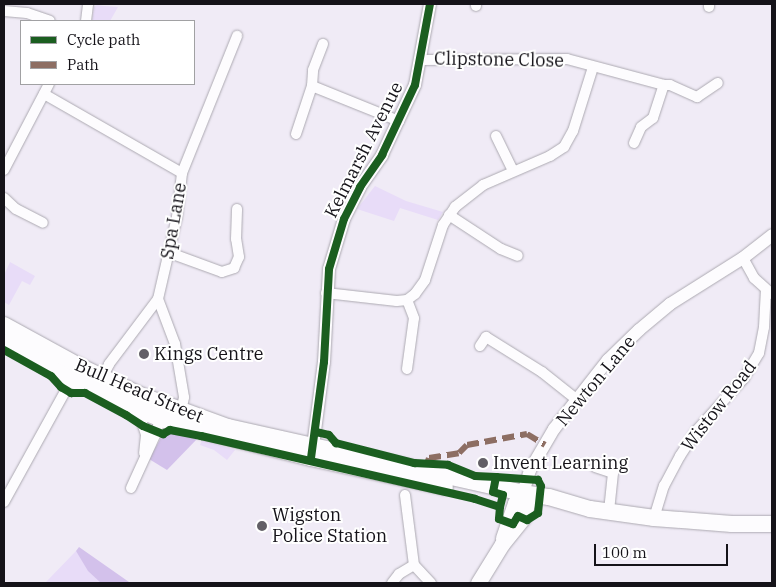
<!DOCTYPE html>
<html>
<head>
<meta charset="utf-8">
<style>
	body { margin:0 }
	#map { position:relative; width:776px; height:587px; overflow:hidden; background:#f0ebf6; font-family:"IBM Plex Serif",serif }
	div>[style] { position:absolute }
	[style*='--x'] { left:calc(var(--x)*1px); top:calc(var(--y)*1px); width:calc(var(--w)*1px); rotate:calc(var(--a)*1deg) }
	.green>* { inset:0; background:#e8dcf8 }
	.forest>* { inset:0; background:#d3c1eb }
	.roads { filter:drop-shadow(0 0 1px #aca9b1) drop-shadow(0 0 1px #aca9b1) }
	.minor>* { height:10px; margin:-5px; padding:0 5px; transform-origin:5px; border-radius:5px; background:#fdfcfe }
	.tertiary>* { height:12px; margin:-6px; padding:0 6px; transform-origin:6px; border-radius:6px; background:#fdfcfe }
	.secondary>* { height:15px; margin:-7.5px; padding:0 7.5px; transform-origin:7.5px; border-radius:7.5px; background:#fdfcfe }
	.primary>* { height:16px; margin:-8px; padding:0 8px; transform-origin:8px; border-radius:8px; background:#fdfcfe }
	.quiet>* { height:6px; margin-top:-3px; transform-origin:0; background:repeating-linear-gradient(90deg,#8d6e63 0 12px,transparent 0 18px) }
	.cycleway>* { height:8px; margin:-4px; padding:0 4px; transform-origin:4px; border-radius:4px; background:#1b5e20 }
	.dots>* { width:14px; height:14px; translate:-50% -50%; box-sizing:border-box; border:2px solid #fff; border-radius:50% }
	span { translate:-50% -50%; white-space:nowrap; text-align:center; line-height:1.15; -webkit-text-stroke:4px #fff; paint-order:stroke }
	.street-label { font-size:18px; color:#151319 }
	.poi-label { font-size:18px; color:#151319 }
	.left { translate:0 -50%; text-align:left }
	.frame { position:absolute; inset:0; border:5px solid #151319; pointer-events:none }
	.legend { position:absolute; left:20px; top:20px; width:175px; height:65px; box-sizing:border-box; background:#fff; border:1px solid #a1a1a3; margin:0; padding:6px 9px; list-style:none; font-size:15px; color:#151319 }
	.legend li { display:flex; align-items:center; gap:10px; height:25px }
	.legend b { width:25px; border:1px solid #a1a1a3 }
	.scale { position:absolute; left:594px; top:544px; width:134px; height:22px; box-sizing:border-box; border:2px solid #151319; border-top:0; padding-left:6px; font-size:15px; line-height:18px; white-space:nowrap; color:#151319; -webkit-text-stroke:4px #fff; paint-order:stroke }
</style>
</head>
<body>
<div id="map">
	<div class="green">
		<i style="clip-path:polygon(97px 5px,104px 6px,118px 7px,110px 21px,92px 21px,94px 7px)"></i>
		<i style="clip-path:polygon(375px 186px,406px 201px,443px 212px,438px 220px,400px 208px,394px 221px,357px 209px)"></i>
		<i style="clip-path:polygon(10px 262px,35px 276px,30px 285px,22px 281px,9px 305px,4px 302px,4px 275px)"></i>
		<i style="clip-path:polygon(202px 440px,235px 450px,227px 460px,214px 450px,200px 445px)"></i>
		<i style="clip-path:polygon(76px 551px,117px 583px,45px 583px)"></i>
	</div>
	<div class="forest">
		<i style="clip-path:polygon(169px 432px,197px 439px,167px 470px,149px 459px,162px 436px)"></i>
		<i style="clip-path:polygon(79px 547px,129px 582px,130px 583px,101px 583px,88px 571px,76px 551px)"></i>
	</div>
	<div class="roads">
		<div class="minor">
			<i style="--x:476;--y:6;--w:2;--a:-90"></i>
			<i style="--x:709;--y:7;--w:3;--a:-90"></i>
			<i style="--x:4;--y:11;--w:23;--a:5"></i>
			<i style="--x:27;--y:13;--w:24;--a:19"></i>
			<i style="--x:86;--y:21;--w:17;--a:-83"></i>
			<i style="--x:421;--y:60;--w:146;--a:-0.4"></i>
			<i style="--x:567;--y:59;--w:100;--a:15"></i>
			<i style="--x:664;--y:85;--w:6;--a:0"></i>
			<i style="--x:670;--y:85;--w:30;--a:24"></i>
			<i style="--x:697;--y:97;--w:25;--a:-34"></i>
			<i style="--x:312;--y:86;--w:94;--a:21.9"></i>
			<i style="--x:44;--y:94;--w:159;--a:29.8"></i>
			<i style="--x:296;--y:134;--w:51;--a:-71.6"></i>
			<i style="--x:312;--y:86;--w:16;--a:-86"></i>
			<i style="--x:313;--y:70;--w:28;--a:-69"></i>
			<i style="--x:496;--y:136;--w:39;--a:64"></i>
			<i style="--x:634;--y:143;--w:17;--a:-66"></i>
			<i style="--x:641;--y:127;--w:15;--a:-37"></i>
			<i style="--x:653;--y:118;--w:35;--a:-72"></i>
			<i style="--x:4;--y:170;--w:97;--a:-62.4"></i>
			<i style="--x:4;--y:198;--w:16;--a:43"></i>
			<i style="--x:16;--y:209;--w:30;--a:27"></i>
			<i style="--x:449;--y:215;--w:62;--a:33.2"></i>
			<i style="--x:501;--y:249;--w:18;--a:22"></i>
			<i style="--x:170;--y:253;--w:55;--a:20.1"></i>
			<i style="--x:222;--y:272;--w:13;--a:-18"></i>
			<i style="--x:234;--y:268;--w:12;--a:-66"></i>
			<i style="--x:239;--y:257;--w:18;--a:-99"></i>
			<i style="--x:236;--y:239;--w:30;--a:-88"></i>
			<i style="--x:743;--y:258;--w:23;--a:61"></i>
			<i style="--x:754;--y:278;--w:24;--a:42"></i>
			<i style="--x:326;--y:293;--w:71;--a:6.4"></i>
			<i style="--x:397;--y:301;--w:10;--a:-6"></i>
			<i style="--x:407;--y:300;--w:10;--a:-37"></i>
			<i style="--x:415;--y:294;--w:17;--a:-54"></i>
			<i style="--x:425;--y:280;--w:58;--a:-71.9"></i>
			<i style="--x:443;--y:225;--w:22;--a:-56"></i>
			<i style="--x:455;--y:207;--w:36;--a:-38"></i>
			<i style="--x:483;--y:185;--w:73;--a:-23.4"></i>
			<i style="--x:550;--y:156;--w:17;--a:-33"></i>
			<i style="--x:564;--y:147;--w:18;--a:-61"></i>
			<i style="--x:573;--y:131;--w:67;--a:-72.6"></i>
			<i style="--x:480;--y:346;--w:11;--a:-56"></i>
			<i style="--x:486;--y:337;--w:66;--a:32"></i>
			<i style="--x:542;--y:372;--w:43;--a:38.5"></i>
			<i style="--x:407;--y:369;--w:51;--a:-82.2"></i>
			<i style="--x:414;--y:318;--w:19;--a:-111"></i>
			<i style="--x:100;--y:382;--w:20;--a:-63"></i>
			<i style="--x:109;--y:364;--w:81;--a:-53"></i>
			<i style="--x:138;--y:410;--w:26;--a:72"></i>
			<i style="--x:146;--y:435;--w:18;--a:96"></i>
			<i style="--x:180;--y:415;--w:18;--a:-77"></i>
			<i style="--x:184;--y:397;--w:54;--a:-99.6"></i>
			<i style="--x:175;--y:344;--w:48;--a:-110.7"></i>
			<i style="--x:158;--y:299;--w:84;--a:-77"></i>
			<i style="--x:177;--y:217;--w:44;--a:-83.5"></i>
			<i style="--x:182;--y:173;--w:148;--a:-68.1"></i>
			<i style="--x:595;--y:467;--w:19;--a:18"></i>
			<i style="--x:613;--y:473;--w:39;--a:96"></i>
			<i style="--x:131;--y:488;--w:63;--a:-65.5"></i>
			<i style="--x:157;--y:431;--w:16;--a:-79"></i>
			<i style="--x:405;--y:495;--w:71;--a:82.7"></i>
			<i style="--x:414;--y:565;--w:25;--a:47"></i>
			<i style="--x:4;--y:502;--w:145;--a:-61.1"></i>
			<i style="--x:654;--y:518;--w:34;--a:-73"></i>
			<i style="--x:664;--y:486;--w:34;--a:-62"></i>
			<i style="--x:680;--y:456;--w:30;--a:-57"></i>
			<i style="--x:696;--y:431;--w:72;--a:-47.8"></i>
			<i style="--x:744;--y:378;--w:29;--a:-59"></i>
			<i style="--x:759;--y:353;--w:26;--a:-79"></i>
			<i style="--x:764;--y:327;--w:37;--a:-87"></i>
			<i style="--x:392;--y:583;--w:11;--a:-52"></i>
			<i style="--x:399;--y:574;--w:17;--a:-31"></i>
		</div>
		<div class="tertiary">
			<i style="--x:312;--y:454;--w:93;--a:-82.6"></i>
			<i style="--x:324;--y:362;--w:93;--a:-86.9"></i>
			<i style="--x:329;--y:269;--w:52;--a:-73.3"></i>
			<i style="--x:344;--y:219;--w:36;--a:-63"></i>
			<i style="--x:360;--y:187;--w:39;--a:-55"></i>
			<i style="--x:382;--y:155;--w:77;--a:-64.8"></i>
			<i style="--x:415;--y:85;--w:82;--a:-79.5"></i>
			<i style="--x:523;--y:493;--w:24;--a:-73"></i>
			<i style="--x:530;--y:470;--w:48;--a:-59.7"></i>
			<i style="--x:554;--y:429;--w:88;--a:-52"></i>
			<i style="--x:608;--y:360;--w:43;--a:-44.1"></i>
			<i style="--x:639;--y:330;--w:40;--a:-40"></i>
			<i style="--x:670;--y:304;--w:86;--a:-32.2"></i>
			<i style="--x:743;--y:258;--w:37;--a:-38"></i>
		</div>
		<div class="secondary">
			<i style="--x:503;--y:538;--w:37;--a:-71"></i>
			<i style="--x:515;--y:503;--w:13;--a:-51"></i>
			<i style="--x:478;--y:583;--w:46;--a:-58.4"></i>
			<i style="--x:502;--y:544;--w:33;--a:-51"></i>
			<i style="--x:523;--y:518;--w:15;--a:-74"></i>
			<i style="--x:527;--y:504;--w:12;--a:-110"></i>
		</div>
		<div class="primary">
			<i style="--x:4;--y:325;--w:85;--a:28.7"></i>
			<i style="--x:79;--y:366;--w:68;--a:25.4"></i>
			<i style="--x:140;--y:395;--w:94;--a:20"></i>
			<i style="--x:228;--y:427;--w:302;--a:12.6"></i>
			<i style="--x:523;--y:493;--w:26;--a:9"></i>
			<i style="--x:549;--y:497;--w:43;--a:16.3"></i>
			<i style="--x:590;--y:509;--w:65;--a:8"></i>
			<i style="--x:654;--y:518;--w:78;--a:4.4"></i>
			<i style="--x:732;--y:524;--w:40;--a:0"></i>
			<i style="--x:4;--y:342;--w:77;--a:28.9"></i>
			<i style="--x:71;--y:379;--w:74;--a:24.8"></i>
			<i style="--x:138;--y:410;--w:43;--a:20.6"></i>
			<i style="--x:178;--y:425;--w:137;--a:13.9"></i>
			<i style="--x:311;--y:458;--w:137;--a:12.2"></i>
		</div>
	</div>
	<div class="quiet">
		<i style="--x:428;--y:461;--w:3;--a:-72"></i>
		<i style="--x:429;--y:458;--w:30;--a:-9"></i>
		<i style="--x:459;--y:453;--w:11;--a:-45"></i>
		<i style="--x:467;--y:445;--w:61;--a:-10.4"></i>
		<i style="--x:527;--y:434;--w:21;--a:31"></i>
	</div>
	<div class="cycleway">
		<i style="--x:4;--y:350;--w:54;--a:29"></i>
		<i style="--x:51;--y:376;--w:15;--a:48"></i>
		<i style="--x:61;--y:387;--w:12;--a:31"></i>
		<i style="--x:71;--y:393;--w:14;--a:0"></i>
		<i style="--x:85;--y:393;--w:47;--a:28.2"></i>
		<i style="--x:126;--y:415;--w:20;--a:33"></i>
		<i style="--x:143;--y:426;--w:22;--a:22"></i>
		<i style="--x:163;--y:434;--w:8;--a:-30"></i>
		<i style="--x:170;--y:430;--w:32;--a:11"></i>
		<i style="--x:201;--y:436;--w:281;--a:12.9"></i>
		<i style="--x:475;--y:499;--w:26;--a:18"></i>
		<i style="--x:500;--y:507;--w:12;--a:95"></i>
		<i style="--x:499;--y:519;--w:15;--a:20"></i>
		<i style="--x:513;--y:524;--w:9;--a:-58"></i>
		<i style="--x:518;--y:516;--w:10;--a:24"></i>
		<i style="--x:527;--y:520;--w:13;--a:-32"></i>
		<i style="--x:538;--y:513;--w:27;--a:-84"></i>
		<i style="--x:541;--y:486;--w:7;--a:-117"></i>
		<i style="--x:538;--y:480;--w:42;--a:-175.9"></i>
		<i style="--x:496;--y:477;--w:15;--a:101"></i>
		<i style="--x:493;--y:492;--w:10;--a:17"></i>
		<i style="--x:503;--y:495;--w:12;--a:104"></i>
		<i style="--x:316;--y:432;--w:13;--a:13"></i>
		<i style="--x:329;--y:435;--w:11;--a:49"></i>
		<i style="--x:336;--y:443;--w:81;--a:14.4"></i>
		<i style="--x:414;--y:463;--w:34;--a:3"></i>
		<i style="--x:448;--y:465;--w:29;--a:22"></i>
		<i style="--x:475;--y:476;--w:21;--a:3"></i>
		<i style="--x:311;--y:458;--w:97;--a:-82.3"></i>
		<i style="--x:324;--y:362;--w:93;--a:-86.9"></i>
		<i style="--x:329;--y:269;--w:52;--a:-73.3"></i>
		<i style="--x:344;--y:219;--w:36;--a:-63"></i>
		<i style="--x:360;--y:187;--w:39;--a:-55"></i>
		<i style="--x:382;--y:155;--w:77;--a:-64.8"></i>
		<i style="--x:415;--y:85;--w:82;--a:-79.5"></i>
	</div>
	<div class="dots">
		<i style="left:144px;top:354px;background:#625f66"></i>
		<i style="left:483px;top:463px;background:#625f66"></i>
		<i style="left:262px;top:526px;background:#625f66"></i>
	</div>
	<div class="street-label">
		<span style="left:499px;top:60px;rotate:1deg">Clipstone Close</span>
		<span style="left:364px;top:150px;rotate:-63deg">Kelmarsh Avenue</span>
		<span style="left:174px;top:221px;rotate:-80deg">Spa Lane</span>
		<span style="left:596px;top:381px;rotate:-50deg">Newton Lane</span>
		<span style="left:139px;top:391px;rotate:23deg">Bull Head Street</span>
		<span style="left:719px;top:406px;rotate:-52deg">Wistow Road</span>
	</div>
	<div class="poi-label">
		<span class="left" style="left:154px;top:354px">Kings Centre</span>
		<span class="left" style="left:493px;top:463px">Invent Learning</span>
		<span class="left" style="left:272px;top:526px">Wigston<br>Police Station</span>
	</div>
	<div class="frame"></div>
	<ul class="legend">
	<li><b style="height:6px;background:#1b5e20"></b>Cycle path</li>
	<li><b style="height:6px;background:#8d6e63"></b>Path</li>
	</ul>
	<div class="scale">100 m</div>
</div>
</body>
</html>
